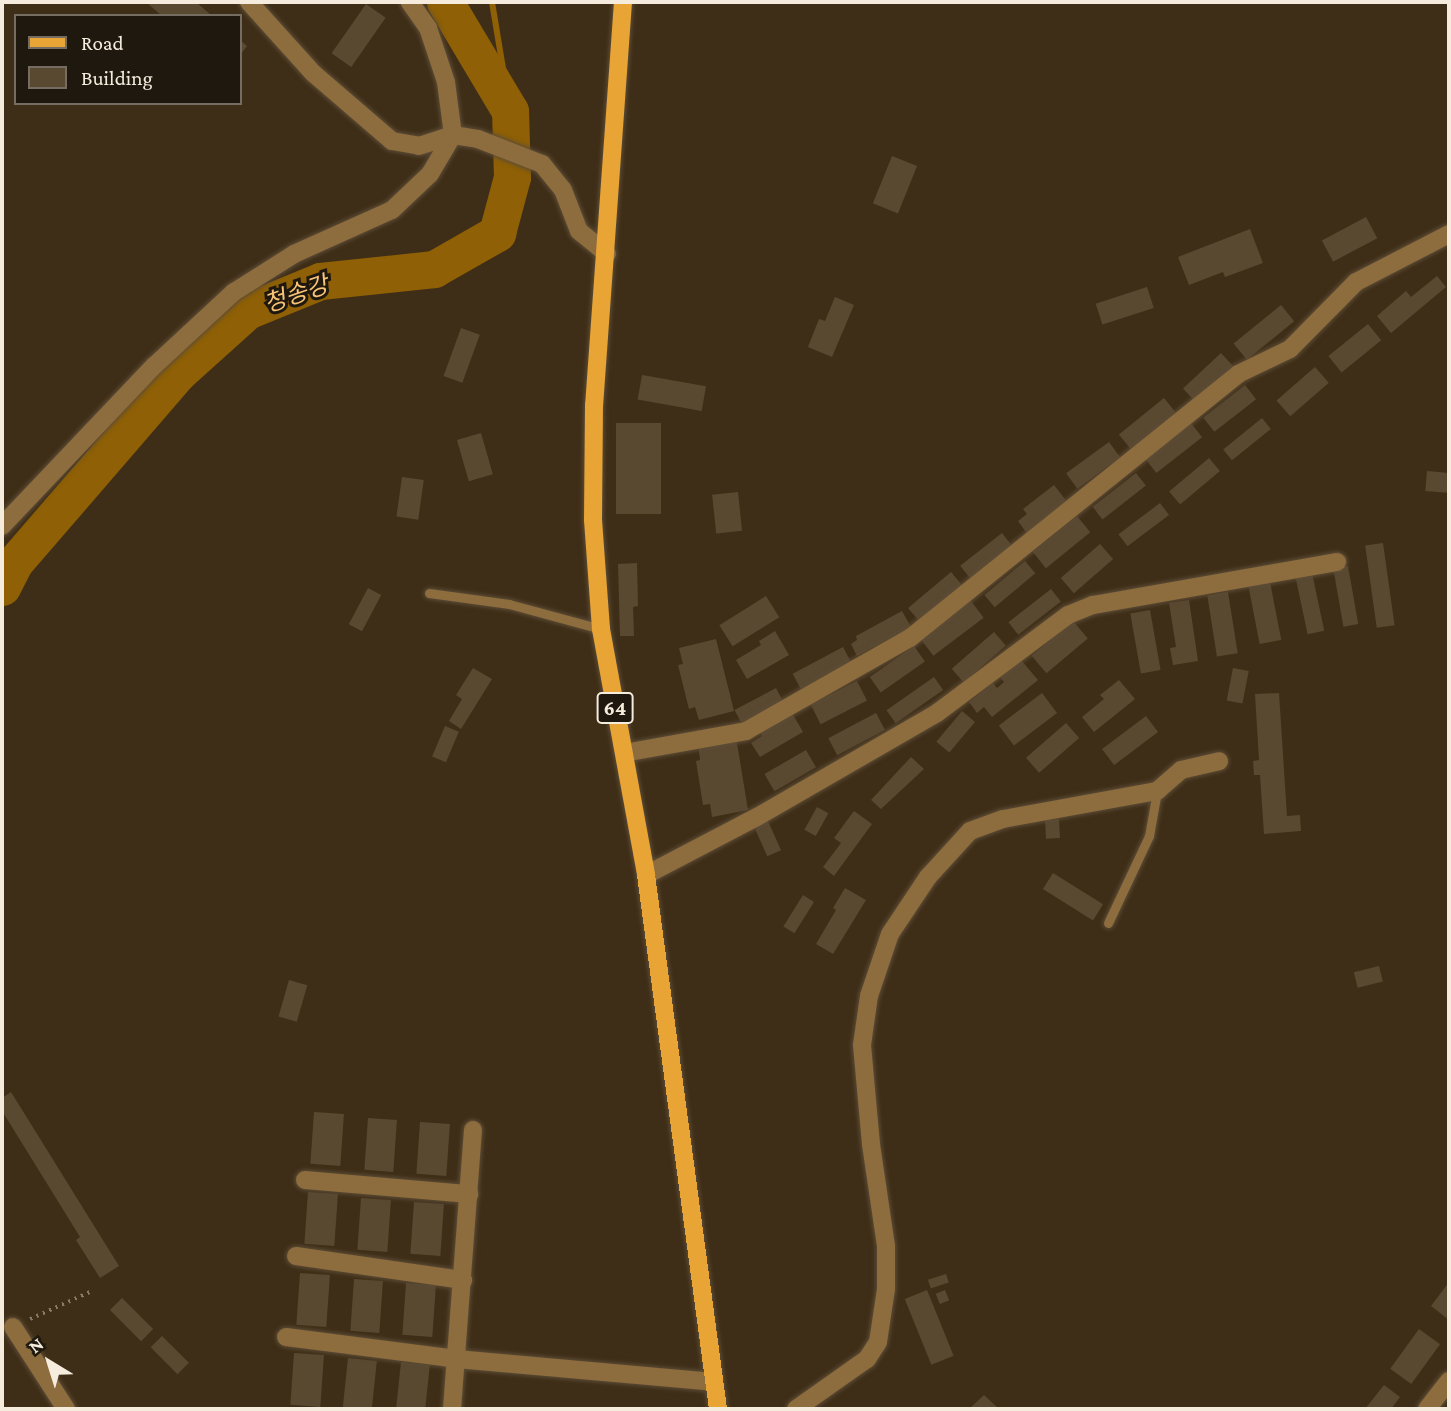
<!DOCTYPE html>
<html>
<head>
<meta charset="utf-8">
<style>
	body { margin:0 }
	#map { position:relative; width:1451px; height:1411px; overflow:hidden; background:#3f2e17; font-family:"Crimson Pro","Noto Sans KR",serif }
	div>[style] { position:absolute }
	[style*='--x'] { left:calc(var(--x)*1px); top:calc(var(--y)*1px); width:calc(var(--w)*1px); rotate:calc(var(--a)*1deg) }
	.stream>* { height:6px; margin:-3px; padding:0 3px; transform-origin:3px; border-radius:3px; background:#8f6005 }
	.river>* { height:37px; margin:-18.5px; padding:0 18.5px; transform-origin:18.5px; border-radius:18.5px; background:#8f6005 }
	.building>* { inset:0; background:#5a4931; transform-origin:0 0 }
	.path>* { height:3.5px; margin-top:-1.75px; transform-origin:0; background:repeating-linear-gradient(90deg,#897b67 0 2px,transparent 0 7px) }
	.roads { filter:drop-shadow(0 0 2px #5c4c37) drop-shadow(0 0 2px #5c4c37) }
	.service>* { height:9px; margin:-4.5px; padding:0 4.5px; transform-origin:4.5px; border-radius:4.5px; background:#8d6c3d }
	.minor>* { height:18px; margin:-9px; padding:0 9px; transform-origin:9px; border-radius:9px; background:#8d6c3d }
	.primary>* { height:18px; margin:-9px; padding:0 9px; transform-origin:9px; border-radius:9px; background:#e8a435 }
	span { translate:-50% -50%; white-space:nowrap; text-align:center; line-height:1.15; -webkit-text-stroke:6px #1f180e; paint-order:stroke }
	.shield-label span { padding:2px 5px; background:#1f180e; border:2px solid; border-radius:5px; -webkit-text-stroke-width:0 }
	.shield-label { font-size:21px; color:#f6ecde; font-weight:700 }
	.water-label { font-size:24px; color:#f9c478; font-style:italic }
	.frame { position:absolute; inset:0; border:4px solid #f6ecde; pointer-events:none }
	.legend { position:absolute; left:14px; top:14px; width:228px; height:91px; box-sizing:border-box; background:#1f180e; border:2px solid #756d61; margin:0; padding:9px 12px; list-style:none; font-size:21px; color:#f6ecde }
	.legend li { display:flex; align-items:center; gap:14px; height:35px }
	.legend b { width:35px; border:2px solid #756d61 }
	.north { position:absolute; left:14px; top:1327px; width:70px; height:70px; -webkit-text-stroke:5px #1f180e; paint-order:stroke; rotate:322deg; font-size:19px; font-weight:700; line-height:28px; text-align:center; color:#f6ecde }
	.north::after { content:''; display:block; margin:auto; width:24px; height:32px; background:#f6ecde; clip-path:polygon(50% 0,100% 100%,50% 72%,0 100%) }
</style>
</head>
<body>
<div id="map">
	<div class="stream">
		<i style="--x:492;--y:2;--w:110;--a:80.6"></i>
	</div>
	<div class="river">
		<i style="--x:2;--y:587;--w:28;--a:-63"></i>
		<i style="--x:15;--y:562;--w:248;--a:-49.2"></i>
		<i style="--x:177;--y:374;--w:94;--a:-42"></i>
		<i style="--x:247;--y:311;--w:79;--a:-22.3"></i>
		<i style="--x:320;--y:281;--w:115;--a:-6"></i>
		<i style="--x:434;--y:269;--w:73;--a:-29.7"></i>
		<i style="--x:497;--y:233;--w:58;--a:-75"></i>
		<i style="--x:512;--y:177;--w:66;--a:-91.7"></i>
		<i style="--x:510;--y:111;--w:127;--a:-120.8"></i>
	</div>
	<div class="building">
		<i style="clip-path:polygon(146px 2px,196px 2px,212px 16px,162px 16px)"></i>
		<i style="left:366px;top:4px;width:24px;height:60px;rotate:35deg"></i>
		<i style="clip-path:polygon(240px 40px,247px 46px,240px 55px)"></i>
		<i style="left:892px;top:156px;width:27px;height:51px;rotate:22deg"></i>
		<i style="left:1366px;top:217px;width:24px;height:50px;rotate:62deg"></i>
		<i style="clip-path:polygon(1250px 229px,1263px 263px,1225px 277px,1223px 272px,1189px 285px,1178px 257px)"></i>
		<i style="clip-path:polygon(1437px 276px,1446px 287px,1391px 333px,1377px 316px,1406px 291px,1411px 297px)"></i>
		<i style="left:1147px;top:287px;width:22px;height:54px;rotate:72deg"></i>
		<i style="clip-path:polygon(835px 297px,854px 305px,832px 357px,808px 347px,819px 319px,825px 321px)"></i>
		<i style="left:1281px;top:305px;width:21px;height:61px;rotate:51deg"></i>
		<i style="left:1368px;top:324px;width:21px;height:51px;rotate:51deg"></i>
		<i style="left:461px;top:328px;width:20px;height:51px;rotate:20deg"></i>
		<i style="left:1221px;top:353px;width:18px;height:52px;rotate:47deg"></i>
		<i style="left:1315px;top:367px;width:21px;height:51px;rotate:49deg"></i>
		<i style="left:642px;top:375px;width:65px;height:25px;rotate:10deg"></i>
		<i style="left:1245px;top:385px;width:18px;height:53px;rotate:52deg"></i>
		<i style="left:1164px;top:398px;width:21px;height:58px;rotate:51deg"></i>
		<i style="left:1262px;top:418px;width:14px;height:50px;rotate:51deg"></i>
		<i style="left:616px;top:423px;width:45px;height:91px"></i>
		<i style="left:1191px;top:423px;width:18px;height:58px;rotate:52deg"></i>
		<i style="left:481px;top:433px;width:43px;height:25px;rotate:74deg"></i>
		<i style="left:1109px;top:442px;width:19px;height:53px;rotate:54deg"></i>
		<i style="left:1209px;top:458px;width:17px;height:52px;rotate:50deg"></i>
		<i style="left:1427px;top:471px;width:22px;height:20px;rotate:5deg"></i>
		<i style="left:1136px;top:473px;width:16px;height:55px;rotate:52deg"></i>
		<i style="left:402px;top:477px;width:22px;height:40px;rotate:8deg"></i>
		<i style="clip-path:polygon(1054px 485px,1068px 503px,1028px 535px,1018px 521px,1027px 514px,1023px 509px)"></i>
		<i style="left:738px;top:492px;width:39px;height:26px;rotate:84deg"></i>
		<i style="left:1160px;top:503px;width:15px;height:52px;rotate:53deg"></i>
		<i style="left:1077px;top:516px;width:21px;height:57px;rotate:51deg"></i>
		<i style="left:1002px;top:533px;width:18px;height:53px;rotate:52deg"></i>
		<i style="left:1383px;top:543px;width:83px;height:18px;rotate:82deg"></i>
		<i style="left:1100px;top:544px;width:20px;height:52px;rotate:49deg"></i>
		<i style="left:1025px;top:561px;width:16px;height:53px;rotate:50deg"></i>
		<i style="clip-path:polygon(637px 563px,638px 606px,633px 607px,634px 636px,620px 636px,618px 564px)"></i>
		<i style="left:1348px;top:566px;width:59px;height:15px;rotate:80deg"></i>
		<i style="left:951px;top:572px;width:17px;height:56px;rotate:50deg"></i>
		<i style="left:1312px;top:573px;width:59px;height:17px;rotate:78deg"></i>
		<i style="left:1270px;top:582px;width:59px;height:22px;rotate:79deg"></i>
		<i style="left:368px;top:588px;width:15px;height:41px;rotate:28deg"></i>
		<i style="left:1051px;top:589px;width:16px;height:54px;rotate:52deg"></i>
		<i style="left:1228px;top:592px;width:62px;height:21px;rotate:81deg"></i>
		<i style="left:766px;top:596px;width:25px;height:55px;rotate:58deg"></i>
		<i style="clip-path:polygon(1189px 600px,1198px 661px,1173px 665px,1170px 648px,1176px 647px,1169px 603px)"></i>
		<i style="left:971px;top:601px;width:21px;height:63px;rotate:53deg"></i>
		<i style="left:1150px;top:610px;width:61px;height:20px;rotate:80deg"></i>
		<i style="clip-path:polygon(902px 611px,911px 627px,857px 656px,851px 644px,857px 640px,856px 636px)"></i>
		<i style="left:1073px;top:621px;width:23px;height:54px;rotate:50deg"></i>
		<i style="clip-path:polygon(775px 631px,789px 655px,747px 679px,736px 660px,761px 645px,759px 641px)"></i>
		<i style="left:994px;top:632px;width:18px;height:56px;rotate:49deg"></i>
		<i style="clip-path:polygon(716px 639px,734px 711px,699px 720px,695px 707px,689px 709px,678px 665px,683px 664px,679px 648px)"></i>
		<i style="left:914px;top:646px;width:19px;height:54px;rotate:55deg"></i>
		<i style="left:843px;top:647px;width:19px;height:57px;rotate:62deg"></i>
		<i style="clip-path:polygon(1021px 660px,1038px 680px,992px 717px,984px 707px,977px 713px,969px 702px,993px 683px,997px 688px,1004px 682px,1000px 677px)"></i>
		<i style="clip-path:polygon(473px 668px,492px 679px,461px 729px,449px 721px,462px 699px,456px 695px)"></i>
		<i style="left:1233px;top:668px;width:16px;height:33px;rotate:11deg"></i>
		<i style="left:934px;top:677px;width:16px;height:58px;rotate:55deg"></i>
		<i style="clip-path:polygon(1119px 680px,1135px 699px,1094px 732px,1082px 717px,1104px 699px,1100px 695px)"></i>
		<i style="left:857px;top:681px;width:22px;height:52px;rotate:63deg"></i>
		<i style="left:776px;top:688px;width:15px;height:47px;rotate:62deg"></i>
		<i style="left:1042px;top:693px;width:25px;height:54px;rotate:53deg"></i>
		<i style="clip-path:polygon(1279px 693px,1287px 816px,1300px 815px,1301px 831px,1264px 834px,1260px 775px,1254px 775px,1253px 761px,1259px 760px,1255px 694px)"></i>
		<i style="left:962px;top:711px;width:17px;height:40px;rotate:40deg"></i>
		<i style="clip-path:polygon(792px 713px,803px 732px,760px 757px,751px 743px,762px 736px,760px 732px)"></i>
		<i style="left:876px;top:713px;width:19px;height:54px;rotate:62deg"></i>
		<i style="left:1146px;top:716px;width:20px;height:55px;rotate:53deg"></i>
		<i style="left:1066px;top:723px;width:20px;height:53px;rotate:49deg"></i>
		<i style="left:445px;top:726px;width:15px;height:33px;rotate:23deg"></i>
		<i style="clip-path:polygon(736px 737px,748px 810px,712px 817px,710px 804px,703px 805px,696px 761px,700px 760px,698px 744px)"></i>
		<i style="left:806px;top:750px;width:20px;height:48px;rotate:60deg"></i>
		<i style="clip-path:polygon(911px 757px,924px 769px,881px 809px,871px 800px)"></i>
		<i style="left:817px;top:807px;width:13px;height:26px;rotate:29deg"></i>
		<i style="clip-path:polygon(854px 811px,872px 824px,834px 876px,823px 867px,841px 843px,834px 838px)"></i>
		<i style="left:1059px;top:819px;width:19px;height:14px;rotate:87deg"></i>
		<i style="left:768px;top:821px;width:32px;height:15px;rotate:66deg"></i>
		<i style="left:1053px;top:873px;width:59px;height:19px;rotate:32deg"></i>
		<i style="clip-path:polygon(845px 888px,866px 900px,833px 954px,816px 944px,836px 910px,833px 908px)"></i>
		<i style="left:803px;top:895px;width:13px;height:37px;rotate:32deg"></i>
		<i style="left:1379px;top:966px;width:16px;height:26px;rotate:76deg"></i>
		<i style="left:289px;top:980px;width:19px;height:38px;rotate:16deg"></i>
		<i style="clip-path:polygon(11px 1092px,119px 1266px,100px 1278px,76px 1240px,80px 1237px,4px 1114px,2px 1116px,2px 1098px)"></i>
		<i style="left:314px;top:1112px;width:30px;height:52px;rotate:4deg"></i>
		<i style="left:368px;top:1118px;width:29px;height:52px;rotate:4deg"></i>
		<i style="left:420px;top:1122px;width:30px;height:52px;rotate:4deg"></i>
		<i style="left:308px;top:1192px;width:30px;height:52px;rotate:4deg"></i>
		<i style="left:361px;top:1198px;width:30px;height:52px;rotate:4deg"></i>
		<i style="left:414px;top:1202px;width:30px;height:52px;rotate:4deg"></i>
		<i style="left:300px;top:1273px;width:30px;height:52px;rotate:4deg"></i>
		<i style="left:946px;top:1274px;width:9px;height:19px;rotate:72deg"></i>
		<i style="left:354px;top:1279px;width:29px;height:52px;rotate:4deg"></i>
		<i style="clip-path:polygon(1449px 1282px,1449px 1320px,1431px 1306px)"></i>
		<i style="left:406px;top:1283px;width:30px;height:52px;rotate:4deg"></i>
		<i style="left:927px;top:1290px;width:71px;height:24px;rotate:68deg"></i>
		<i style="left:945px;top:1290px;width:11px;height:10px;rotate:68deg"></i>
		<i style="left:122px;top:1298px;width:44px;height:17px;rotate:45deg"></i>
		<i style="left:1419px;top:1329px;width:26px;height:49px;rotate:36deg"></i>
		<i style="left:162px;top:1336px;width:38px;height:16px;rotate:45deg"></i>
		<i style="left:294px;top:1353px;width:30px;height:52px;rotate:4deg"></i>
		<i style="left:348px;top:1358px;width:29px;height:51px;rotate:6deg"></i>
		<i style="left:401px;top:1362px;width:29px;height:47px;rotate:6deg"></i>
		<i style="clip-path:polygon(1384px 1385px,1400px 1397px,1391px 1409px,1365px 1409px)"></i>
		<i style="clip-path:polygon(984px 1395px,999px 1409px,969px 1409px)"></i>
	</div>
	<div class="path">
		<i style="--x:30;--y:1319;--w:68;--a:-24.3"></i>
	</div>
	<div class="roads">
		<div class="service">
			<i style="--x:429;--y:593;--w:81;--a:7.8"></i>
			<i style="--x:509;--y:604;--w:95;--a:15.2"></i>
			<i style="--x:1108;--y:923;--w:96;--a:-64.8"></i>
			<i style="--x:1149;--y:836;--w:46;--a:-79.9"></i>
		</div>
		<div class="minor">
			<i style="--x:249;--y:2;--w:96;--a:48"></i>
			<i style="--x:313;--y:73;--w:104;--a:40.7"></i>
			<i style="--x:392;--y:141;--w:27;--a:10"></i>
			<i style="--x:419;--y:146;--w:36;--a:-18"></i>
			<i style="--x:453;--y:135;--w:25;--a:9"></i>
			<i style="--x:478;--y:139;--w:69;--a:21.3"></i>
			<i style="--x:542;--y:164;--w:33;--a:51"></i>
			<i style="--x:563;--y:190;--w:44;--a:68.7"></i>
			<i style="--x:579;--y:231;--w:36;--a:39"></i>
			<i style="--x:2;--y:526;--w:221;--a:-46.5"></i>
			<i style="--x:154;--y:366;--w:109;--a:-42.8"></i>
			<i style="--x:234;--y:292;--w:71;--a:-32.3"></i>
			<i style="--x:294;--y:254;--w:107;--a:-24.2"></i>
			<i style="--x:392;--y:210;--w:52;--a:-43.5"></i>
			<i style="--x:430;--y:174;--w:45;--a:-59.5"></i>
			<i style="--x:453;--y:135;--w:53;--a:-97.5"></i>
			<i style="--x:446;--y:82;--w:57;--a:-108.4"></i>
			<i style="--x:428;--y:28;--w:32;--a:-125"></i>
			<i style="--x:624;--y:753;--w:124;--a:-10.2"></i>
			<i style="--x:746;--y:731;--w:189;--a:-29.6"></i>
			<i style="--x:910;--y:638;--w:421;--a:-38.8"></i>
			<i style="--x:1238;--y:374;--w:58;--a:-25.7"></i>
			<i style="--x:1290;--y:349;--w:94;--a:-45.4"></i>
			<i style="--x:1356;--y:282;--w:105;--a:-27.3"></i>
			<i style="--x:646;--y:875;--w:125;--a:-27.6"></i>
			<i style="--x:757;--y:817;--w:208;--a:-30"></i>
			<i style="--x:937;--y:713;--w:164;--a:-36.8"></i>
			<i style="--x:1068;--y:615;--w:27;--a:-22"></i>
			<i style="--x:1093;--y:605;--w:248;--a:-10"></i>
			<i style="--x:305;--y:1180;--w:165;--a:4.9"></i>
			<i style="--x:296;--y:1256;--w:169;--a:8.2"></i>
			<i style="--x:13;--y:1327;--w:98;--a:57.1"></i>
			<i style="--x:286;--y:1337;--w:172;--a:7.3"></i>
			<i style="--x:457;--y:1359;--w:257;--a:5.1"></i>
			<i style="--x:452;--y:1409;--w:280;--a:-85.7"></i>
			<i style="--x:796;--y:1409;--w:87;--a:-35.2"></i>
			<i style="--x:867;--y:1359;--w:20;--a:-57"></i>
			<i style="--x:878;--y:1342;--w:54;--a:-81.4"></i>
			<i style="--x:886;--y:1289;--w:43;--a:-90"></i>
			<i style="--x:886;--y:1246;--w:103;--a:-98.4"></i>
			<i style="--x:871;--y:1144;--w:99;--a:-95.2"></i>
			<i style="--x:862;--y:1045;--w:49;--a:-81.9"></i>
			<i style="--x:869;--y:996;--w:65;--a:-71.3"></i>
			<i style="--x:890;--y:934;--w:69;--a:-56.3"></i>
			<i style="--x:928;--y:877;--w:62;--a:-47.6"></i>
			<i style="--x:970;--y:831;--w:35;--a:-20"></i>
			<i style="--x:1003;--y:819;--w:157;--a:-10.3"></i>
			<i style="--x:1157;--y:791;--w:32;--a:-41"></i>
			<i style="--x:1181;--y:770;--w:39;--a:-13"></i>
			<i style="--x:1427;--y:1409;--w:36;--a:-52"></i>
		</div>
		<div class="primary">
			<i style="--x:623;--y:2;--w:404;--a:94.1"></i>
			<i style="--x:594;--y:405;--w:115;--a:90.5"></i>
			<i style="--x:593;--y:520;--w:109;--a:85.8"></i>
			<i style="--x:601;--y:629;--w:250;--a:79.6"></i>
			<i style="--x:646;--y:875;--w:539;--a:82.32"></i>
		</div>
	</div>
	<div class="shield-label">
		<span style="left:615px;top:708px">64</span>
	</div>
	<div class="water-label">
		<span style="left:296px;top:294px;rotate:-19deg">청송강</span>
	</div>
	<div class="frame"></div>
	<ul class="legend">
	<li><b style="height:9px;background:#e8a435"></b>Road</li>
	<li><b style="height:19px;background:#5a4931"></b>Building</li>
	</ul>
	<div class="north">N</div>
</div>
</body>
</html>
